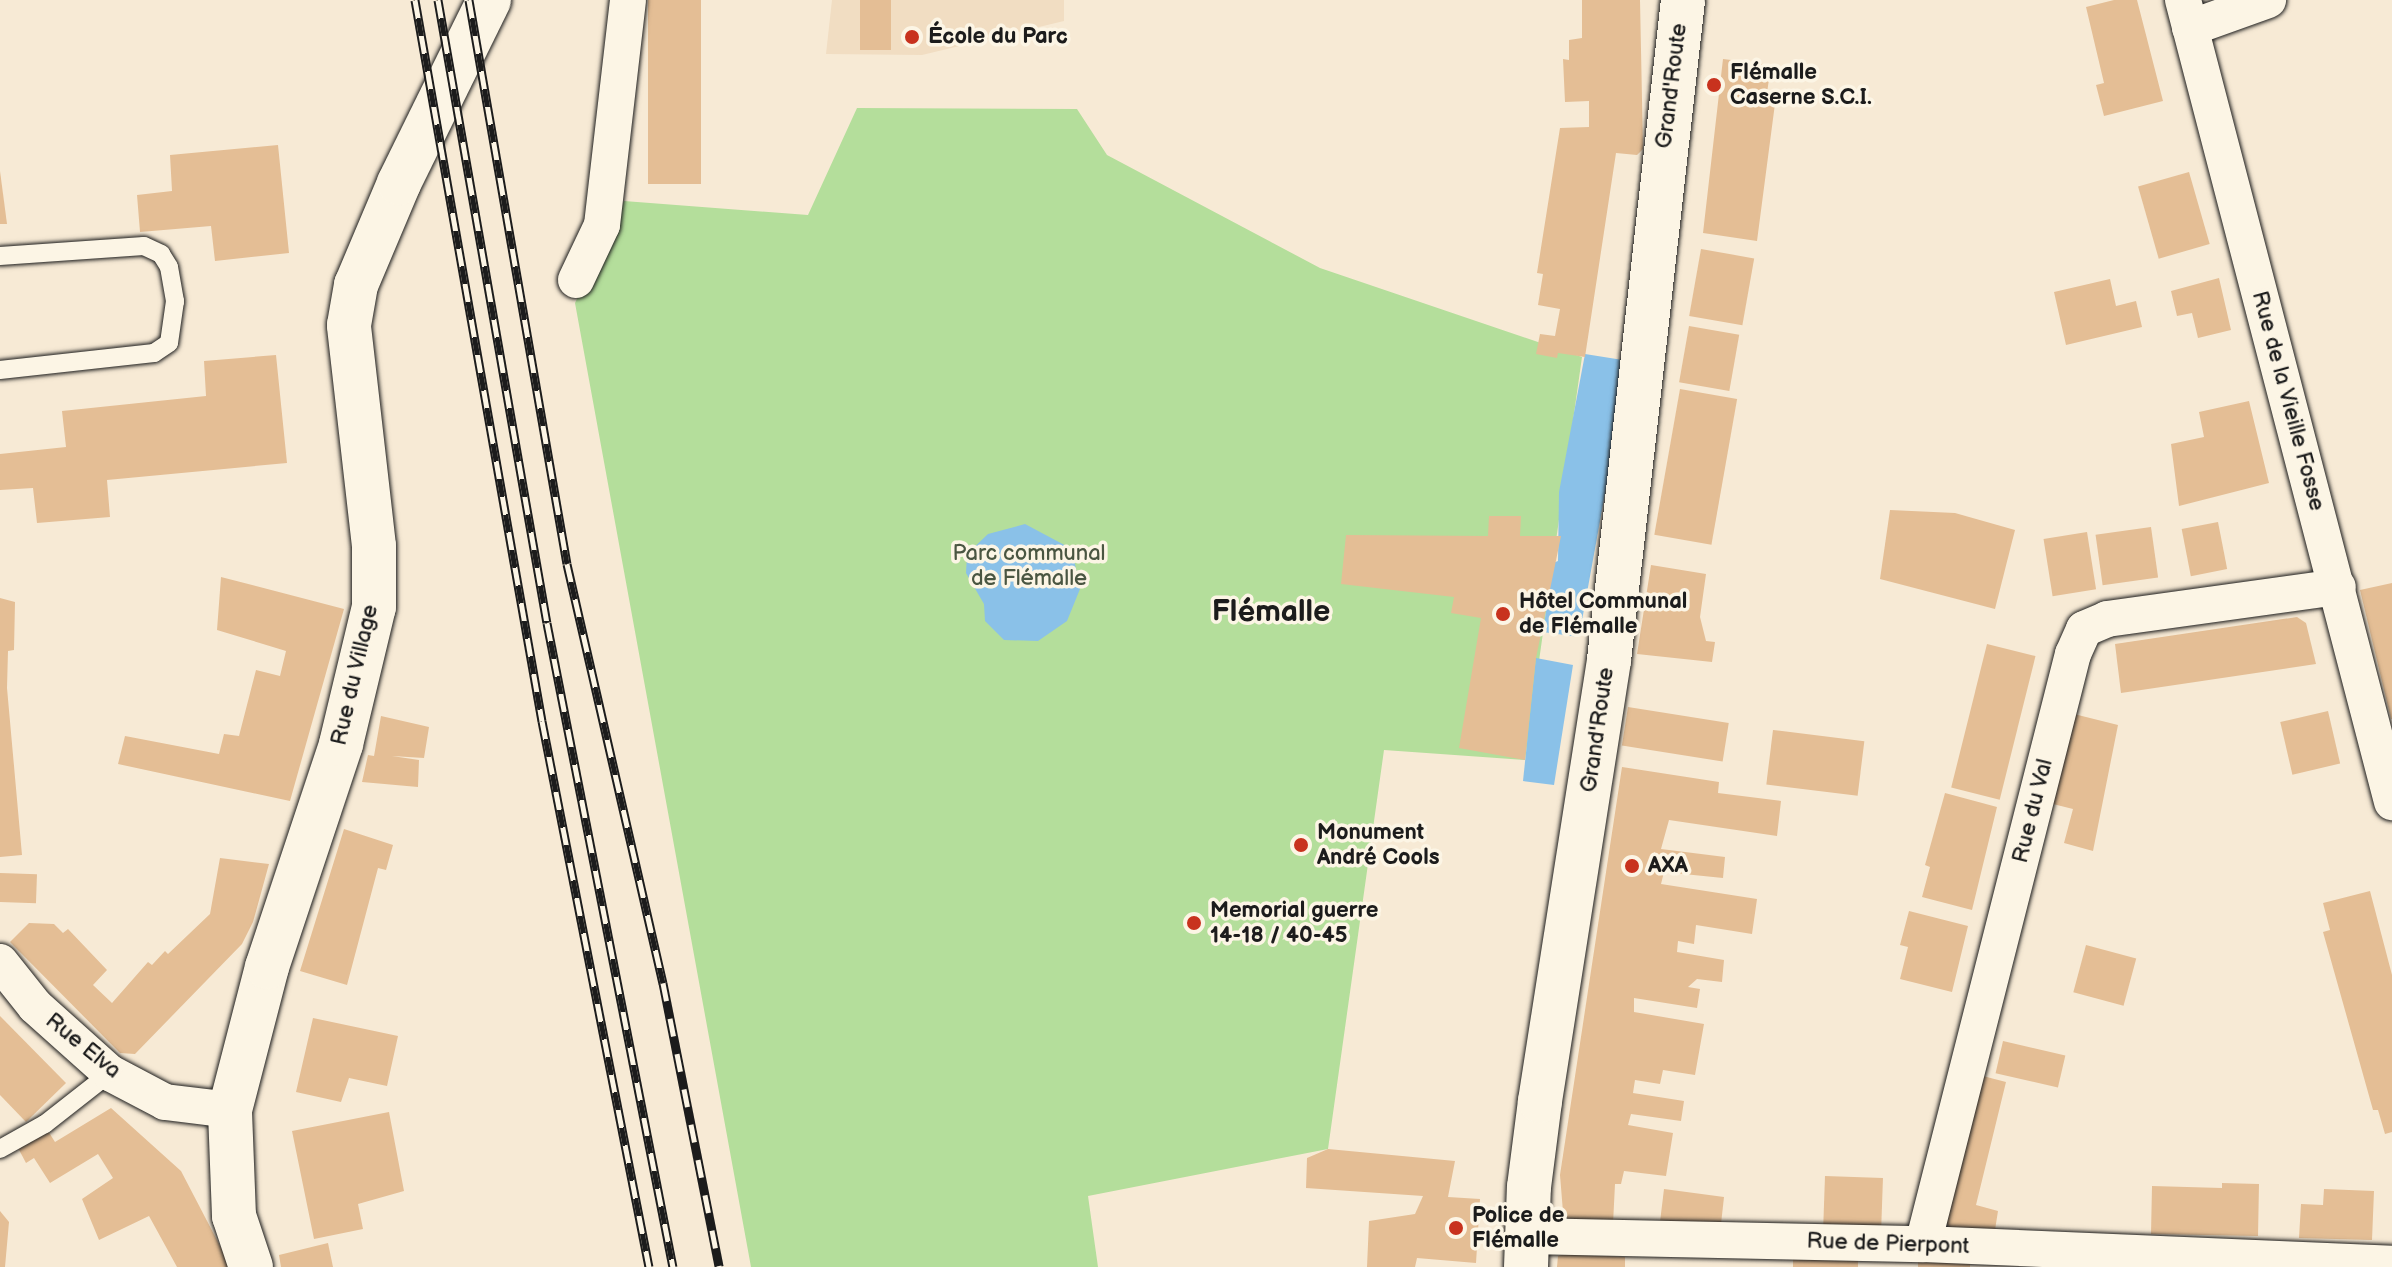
<!DOCTYPE html>
<html>
<head>
<meta charset="utf-8">
<style>
	body { margin:0 }
	#map { position:relative; width:2392px; height:1267px; overflow:hidden; background:#f7ead5; font-family:"Balsamiq Sans",sans-serif }
	div>[style] { position:absolute }
	[style*='--x'] { left:calc(var(--x)*1px); top:calc(var(--y)*1px); width:calc(var(--w)*1px); rotate:calc(var(--a)*1deg) }
	.built>* { inset:0; background:#f1ddc2 }
	.green>* { inset:0; background:#b4de9b }
	.water>* { inset:0; background:#8ac1e8 }
	.building>* { inset:0; background:#e4be95; transform-origin:0 0 }
	.roads { filter:drop-shadow(0 0 2px #1c1c1c) drop-shadow(0 0 2px #1c1c1c) }
	.service>* { height:18px; margin:-9px; padding:0 9px; transform-origin:9px; border-radius:9px; background:#fcf5e5 }
	.minor>* { height:36px; margin:-18px; padding:0 18px; transform-origin:18px; border-radius:18px; background:#fcf5e5 }
	.tertiary>* { height:44px; margin:-22px; padding:0 22px; transform-origin:22px; border-radius:22px; background:#fcf5e5 }
	.rail>* { height:9px; margin-top:-4.5px; transform-origin:0; background:repeating-linear-gradient(90deg,#fcf5e5 0 18px,#1c1c1c 0 36px); box-sizing:border-box; border-block:2px solid #1c1c1c }
	.dots>* { width:22px; height:22px; translate:-50% -50%; box-sizing:border-box; border:4px solid #fcf5e5; border-radius:50% }
	span { translate:-50% -50%; white-space:nowrap; text-align:center; line-height:1.15; -webkit-text-stroke:7px #fcf5e5; paint-order:stroke }
	.poi-label { font-size:22px; color:#1c1c1c; font-weight:700 }
	.left { translate:0 -50%; text-align:left }
	.street-label { font-size:22px; color:#1c1c1c }
	.park-label { font-size:22px; color:#4a5642 }
	.district-label { font-size:30px; color:#1c1c1c; font-weight:700 }
</style>
</head>
<body>
<div id="map">
	<div class="built">
		<i style="clip-path:polygon(832px 0,1064px 0,1064px 21px,922px 55px,826px 54px)"></i>
	</div>
	<div class="green">
		<i style="clip-path:polygon(857px 108px,1077px 109px,1107px 155px,1320px 268px,1582px 357px,1525px 760px,1384px 750px,1328px 1149px,1088px 1196px,1098px 1267px,751px 1267px,575px 303px,624px 201px,808px 215px)"></i>
	</div>
	<div class="water">
		<i style="clip-path:polygon(1585px 354px,1629px 361px,1579px 637px,1543px 632px,1553px 563px,1558px 561px,1559px 492px)"></i>
		<i style="clip-path:polygon(1025px 524px,1072px 549px,1080px 589px,1067px 621px,1038px 641px,1004px 640px,985px 621px,984px 604px,966px 573px,967px 554px,988px 534px)"></i>
		<i style="clip-path:polygon(1536px 658px,1573px 665px,1554px 785px,1523px 781px)"></i>
	</div>
	<div class="building">
		<i style="left:648px;top:0;width:53px;height:184px"></i>
		<i style="left:860px;top:0;width:31px;height:50px"></i>
		<i style="clip-path:polygon(1582px 0,1640px 0,1643px 149px,1637px 155px,1616px 153px,1585px 357px,1558px 353px,1557px 358px,1536px 354px,1540px 334px,1555px 336px,1560px 309px,1538px 305px,1543px 274px,1537px 273px,1560px 128px,1589px 127px,1589px 101px,1565px 102px,1563px 59px,1569px 60px,1569px 40px,1582px 38px)"></i>
		<i style="clip-path:polygon(2114px 0,2137px 0,2163px 101px,2104px 116px,2096px 85px,2104px 83px,2086px 7px)"></i>
		<i style="clip-path:polygon(1723px 59px,1771px 65px,1767px 93px,1776px 96px,1757px 241px,1703px 233px)"></i>
		<i style="clip-path:polygon(278px 145px,289px 253px,215px 261px,211px 226px,140px 232px,137px 195px,172px 191px,170px 155px)"></i>
		<i style="clip-path:polygon(0 171px,7px 224px,0 224px)"></i>
		<i style="left:2189px;top:172px;width:75px;height:53px;rotate:74deg"></i>
		<i style="left:1701px;top:249px;width:54px;height:68px;rotate:10deg"></i>
		<i style="clip-path:polygon(2219px 278px,2231px 330px,2198px 338px,2192px 313px,2177px 316px,2171px 291px)"></i>
		<i style="clip-path:polygon(2110px 279px,2116px 306px,2136px 301px,2142px 327px,2066px 345px,2054px 292px)"></i>
		<i style="left:1689px;top:326px;width:51px;height:57px;rotate:10deg"></i>
		<i style="clip-path:polygon(276px 355px,287px 463px,107px 480px,110px 517px,37px 523px,33px 488px,0 490px,0 454px,66px 447px,62px 411px,206px 396px,204px 361px)"></i>
		<i style="left:1680px;top:389px;width:58px;height:148px;rotate:10deg"></i>
		<i style="clip-path:polygon(2249px 401px,2269px 483px,2179px 506px,2171px 444px,2204px 437px,2199px 412px)"></i>
		<i style="clip-path:polygon(1890px 510px,1955px 513px,2015px 530px,1995px 609px,1880px 579px)"></i>
		<i style="clip-path:polygon(1489px 516px,1521px 516px,1520px 536px,1561px 536px,1536px 658px,1525px 760px,1459px 748px,1481px 618px,1451px 613px,1454px 597px,1341px 584px,1346px 535px,1488px 536px)"></i>
		<i style="left:2218px;top:522px;width:48px;height:37px;rotate:79deg"></i>
		<i style="left:2151px;top:527px;width:51px;height:56px;rotate:82deg"></i>
		<i style="left:2087px;top:532px;width:58px;height:44px;rotate:81deg"></i>
		<i style="clip-path:polygon(1651px 565px,1706px 574px,1700px 617px,1706px 641px,1715px 642px,1712px 662px,1637px 654px)"></i>
		<i style="clip-path:polygon(221px 577px,344px 609px,290px 801px,118px 764px,125px 736px,219px 754px,224px 734px,239px 736px,256px 670px,280px 676px,286px 651px,217px 630px)"></i>
		<i style="clip-path:polygon(2392px 583px,2392px 719px,2391px 719px,2360px 590px)"></i>
		<i style="clip-path:polygon(0 598px,15px 602px,14px 650px,8px 651px,7px 688px,22px 855px,0 857px)"></i>
		<i style="clip-path:polygon(2297px 617px,2306px 623px,2316px 664px,2121px 693px,2115px 644px)"></i>
		<i style="left:1987px;top:644px;width:50px;height:148px;rotate:14deg"></i>
		<i style="left:1628px;top:707px;width:102px;height:39px;rotate:9deg"></i>
		<i style="left:2328px;top:711px;width:54px;height:49px;rotate:77deg"></i>
		<i style="clip-path:polygon(2074px 714px,2118px 725px,2093px 851px,2064px 843px,2073px 809px,2049px 803px)"></i>
		<i style="clip-path:polygon(381px 716px,429px 727px,424px 758px,392px 756px,419px 760px,418px 787px,362px 782px,368px 755px,374px 756px)"></i>
		<i style="left:1773px;top:730px;width:92px;height:55px;rotate:7deg"></i>
		<i style="clip-path:polygon(1622px 767px,1719px 782px,1718px 793px,1781px 801px,1777px 836px,1669px 820px,1661px 849px,1725px 857px,1723px 878px,1664px 872px,1661px 884px,1757px 899px,1752px 934px,1696px 925px,1694px 944px,1678px 941px,1677px 952px,1724px 960px,1722px 982px,1697px 979px,1688px 987px,1700px 989px,1697px 1008px,1634px 998px,1634px 1012px,1704px 1024px,1695px 1075px,1663px 1070px,1660px 1084px,1635px 1080px,1633px 1093px,1684px 1101px,1681px 1121px,1631px 1114px,1628px 1125px,1673px 1133px,1666px 1176px,1624px 1171px,1621px 1184px,1615px 1184px,1613px 1224px,1572px 1224px,1563px 1212px,1560px 1175px)"></i>
		<i style="clip-path:polygon(1945px 793px,1997px 807px,1972px 910px,1922px 897px,1930px 867px,1925px 865px)"></i>
		<i style="clip-path:polygon(344px 829px,393px 845px,386px 870px,378px 868px,347px 985px,300px 971px)"></i>
		<i style="clip-path:polygon(220px 858px,269px 864px,253px 922px,242px 944px,135px 1054px,120px 1053px,10px 942px,29px 923px,54px 924px,63px 933px,68px 929px,107px 970px,93px 985px,112px 1003px,148px 962px,152px 965px,165px 951px,168px 954px,210px 914px)"></i>
		<i style="left:0;top:873px;width:37px;height:29px;rotate:2deg"></i>
		<i style="clip-path:polygon(2370px 891px,2392px 975px,2392px 1132px,2385px 1134px,2378px 1110px,2373px 1110px,2323px 932px,2330px 930px,2323px 903px)"></i>
		<i style="clip-path:polygon(1909px 911px,1968px 926px,1952px 992px,1900px 979px,1908px 947px,1900px 945px)"></i>
		<i style="left:2086px;top:945px;width:52px;height:49px;rotate:15deg"></i>
		<i style="clip-path:polygon(0 1016px,66px 1083px,26px 1122px,0 1095px)"></i>
		<i style="clip-path:polygon(313px 1018px,398px 1036px,387px 1086px,349px 1078px,341px 1102px,296px 1092px)"></i>
		<i style="left:2003px;top:1041px;width:64px;height:33px;rotate:13deg"></i>
		<i style="clip-path:polygon(1979px 1075px,2006px 1082px,1976px 1205px,1998px 1211px,1995px 1230px,1951px 1229px,1944px 1220px)"></i>
		<i style="clip-path:polygon(111px 1108px,181px 1171px,231px 1267px,177px 1267px,149px 1216px,99px 1240px,82px 1199px,113px 1178px,98px 1154px,50px 1183px,34px 1158px,26px 1163px,17px 1146px,48px 1131px,55px 1142px)"></i>
		<i style="clip-path:polygon(389px 1112px,404px 1191px,358px 1204px,363px 1229px,314px 1239px,292px 1131px)"></i>
		<i style="clip-path:polygon(1328px 1149px,1455px 1161px,1448px 1197px,1480px 1199px,1476px 1263px,1417px 1258px,1415px 1267px,1367px 1267px,1369px 1221px,1415px 1214px,1423px 1196px,1306px 1188px,1307px 1158px)"></i>
		<i style="left:1825px;top:1176px;width:58px;height:49px;rotate:2deg"></i>
		<i style="clip-path:polygon(2222px 1183px,2259px 1184px,2258px 1236px,2151px 1234px,2152px 1186px,2222px 1188px)"></i>
		<i style="clip-path:polygon(1664px 1189px,1724px 1197px,1721px 1224px,1660px 1222px)"></i>
		<i style="clip-path:polygon(2324px 1189px,2374px 1191px,2372px 1240px,2299px 1238px,2301px 1204px,2323px 1205px)"></i>
		<i style="clip-path:polygon(0 1211px,9px 1222px,5px 1267px,0 1267px)"></i>
		<i style="clip-path:polygon(328px 1243px,333px 1267px,281px 1267px,279px 1255px)"></i>
		<i style="clip-path:polygon(1566px 1254px,1625px 1257px,1625px 1267px,1557px 1267px,1558px 1256px)"></i>
		<i style="clip-path:polygon(1793px 1257px,1858px 1260px,1858px 1267px,1793px 1267px)"></i>
		<i style="clip-path:polygon(1918px 1261px,1970px 1263px,1970px 1267px,1918px 1267px)"></i>
	</div>
	<div class="roads">
		<div class="service">
			<i style="--x:0;--y:256;--w:144;--a:-4"></i>
			<i style="--x:144;--y:246;--w:19;--a:25"></i>
			<i style="--x:161;--y:254;--w:15;--a:58"></i>
			<i style="--x:169;--y:267;--w:35;--a:80"></i>
			<i style="--x:175;--y:301;--w:42;--a:98.1"></i>
			<i style="--x:169;--y:343;--w:18;--a:146"></i>
			<i style="--x:154;--y:353;--w:155;--a:173.7"></i>
			<i style="--x:0;--y:1149;--w:51;--a:-29.1"></i>
			<i style="--x:45;--y:1124;--w:83;--a:-38.1"></i>
		</div>
		<div class="minor">
			<i style="--x:2183;--y:0;--w:829;--a:75.39"></i>
			<i style="--x:2190;--y:28;--w:83;--a:-19.7"></i>
			<i style="--x:576;--y:280;--w:61;--a:-64.7"></i>
			<i style="--x:602;--y:225;--w:226;--a:-83.4"></i>
			<i style="--x:0;--y:962;--w:56;--a:51.5"></i>
			<i style="--x:35;--y:1006;--w:101;--a:41.8"></i>
			<i style="--x:110;--y:1073;--w:62;--a:27.8"></i>
			<i style="--x:165;--y:1102;--w:65;--a:7"></i>
			<i style="--x:1527;--y:1236;--w:396;--a:1.2"></i>
			<i style="--x:1923;--y:1244;--w:469;--a:2.4"></i>
			<i style="--x:1923;--y:1244;--w:609;--a:-75.74"></i>
			<i style="--x:2073;--y:654;--w:27;--a:-66"></i>
			<i style="--x:2084;--y:629;--w:25;--a:-23"></i>
			<i style="--x:2107;--y:619;--w:233;--a:-7.9"></i>
		</div>
		<div class="tertiary">
			<i style="--x:251;--y:1267;--w:54;--a:-108.4"></i>
			<i style="--x:234;--y:1216;--w:106;--a:-92.2"></i>
			<i style="--x:230;--y:1110;--w:148;--a:-75.5"></i>
			<i style="--x:267;--y:967;--w:235;--a:-71.6"></i>
			<i style="--x:341;--y:744;--w:141;--a:-76.5"></i>
			<i style="--x:374;--y:607;--w:61;--a:-90"></i>
			<i style="--x:374;--y:546;--w:222;--a:-96.5"></i>
			<i style="--x:349;--y:325;--w:41;--a:-80.1"></i>
			<i style="--x:356;--y:285;--w:111;--a:-67.1"></i>
			<i style="--x:399;--y:183;--w:204;--a:-63.8"></i>
			<i style="--x:1526;--y:1267;--w:80;--a:-87.9"></i>
			<i style="--x:1529;--y:1187;--w:87;--a:-82.7"></i>
			<i style="--x:1540;--y:1101;--w:446;--a:-81.1"></i>
			<i style="--x:1609;--y:660;--w:664;--a:-83.6"></i>
		</div>
	</div>
	<div class="rail">
		<i style="--x:415;--y:0;--w:732;--a:80.01"></i>
		<i style="--x:542;--y:721;--w:556;--a:78.91"></i>
		<i style="--x:438;--y:0;--w:632;--a:80.08"></i>
		<i style="--x:547;--y:623;--w:656;--a:78.93"></i>
		<i style="--x:469;--y:0;--w:572;--a:80.14"></i>
		<i style="--x:567;--y:564;--w:430;--a:77.1"></i>
		<i style="--x:663;--y:983;--w:289;--a:78.8"></i>
	</div>
	<div class="dots">
		<i style="left:912px;top:37px;background:#c8321e"></i>
		<i style="left:1714px;top:85px;background:#c8321e"></i>
		<i style="left:1503px;top:614px;background:#c8321e"></i>
		<i style="left:1301px;top:845px;background:#c8321e"></i>
		<i style="left:1632px;top:866px;background:#c8321e"></i>
		<i style="left:1194px;top:923px;background:#c8321e"></i>
		<i style="left:1456px;top:1228px;background:#c8321e"></i>
	</div>
	<div class="poi-label">
		<span class="left" style="left:928px;top:37px">École du Parc</span>
		<span class="left" style="left:1730px;top:85px">Flémalle<br>Caserne S.C.I.</span>
		<span class="left" style="left:1519px;top:614px">Hôtel Communal<br>de Flémalle</span>
		<span class="left" style="left:1317px;top:845px">Monument<br>André Cools</span>
		<span class="left" style="left:1648px;top:866px">AXA</span>
		<span class="left" style="left:1210px;top:923px">Memorial guerre<br>14-18 / 40-45</span>
		<span class="left" style="left:1472px;top:1228px">Police de<br>Flémalle</span>
	</div>
	<div class="street-label">
		<span style="left:1672px;top:86px;rotate:-83deg">Grand'Route</span>
		<span style="left:2288px;top:401px;rotate:75deg">Rue de la Vieille Fosse</span>
		<span style="left:355px;top:675px;rotate:-77deg">Rue du Village</span>
		<span style="left:1598px;top:730px;rotate:-82deg">Grand'Route</span>
		<span style="left:2033px;top:811px;rotate:-76deg">Rue du Val</span>
		<span style="left:83px;top:1046px;rotate:39deg">Rue Elva</span>
		<span style="left:1888px;top:1244px;rotate:2deg">Rue de Pierpont</span>
	</div>
	<div class="park-label">
		<span style="left:1029px;top:566px">Parc communal<br>de Flémalle</span>
	</div>
	<div class="district-label">
		<span style="left:1271px;top:612px">Flémalle</span>
	</div>
</div>
</body>
</html>
